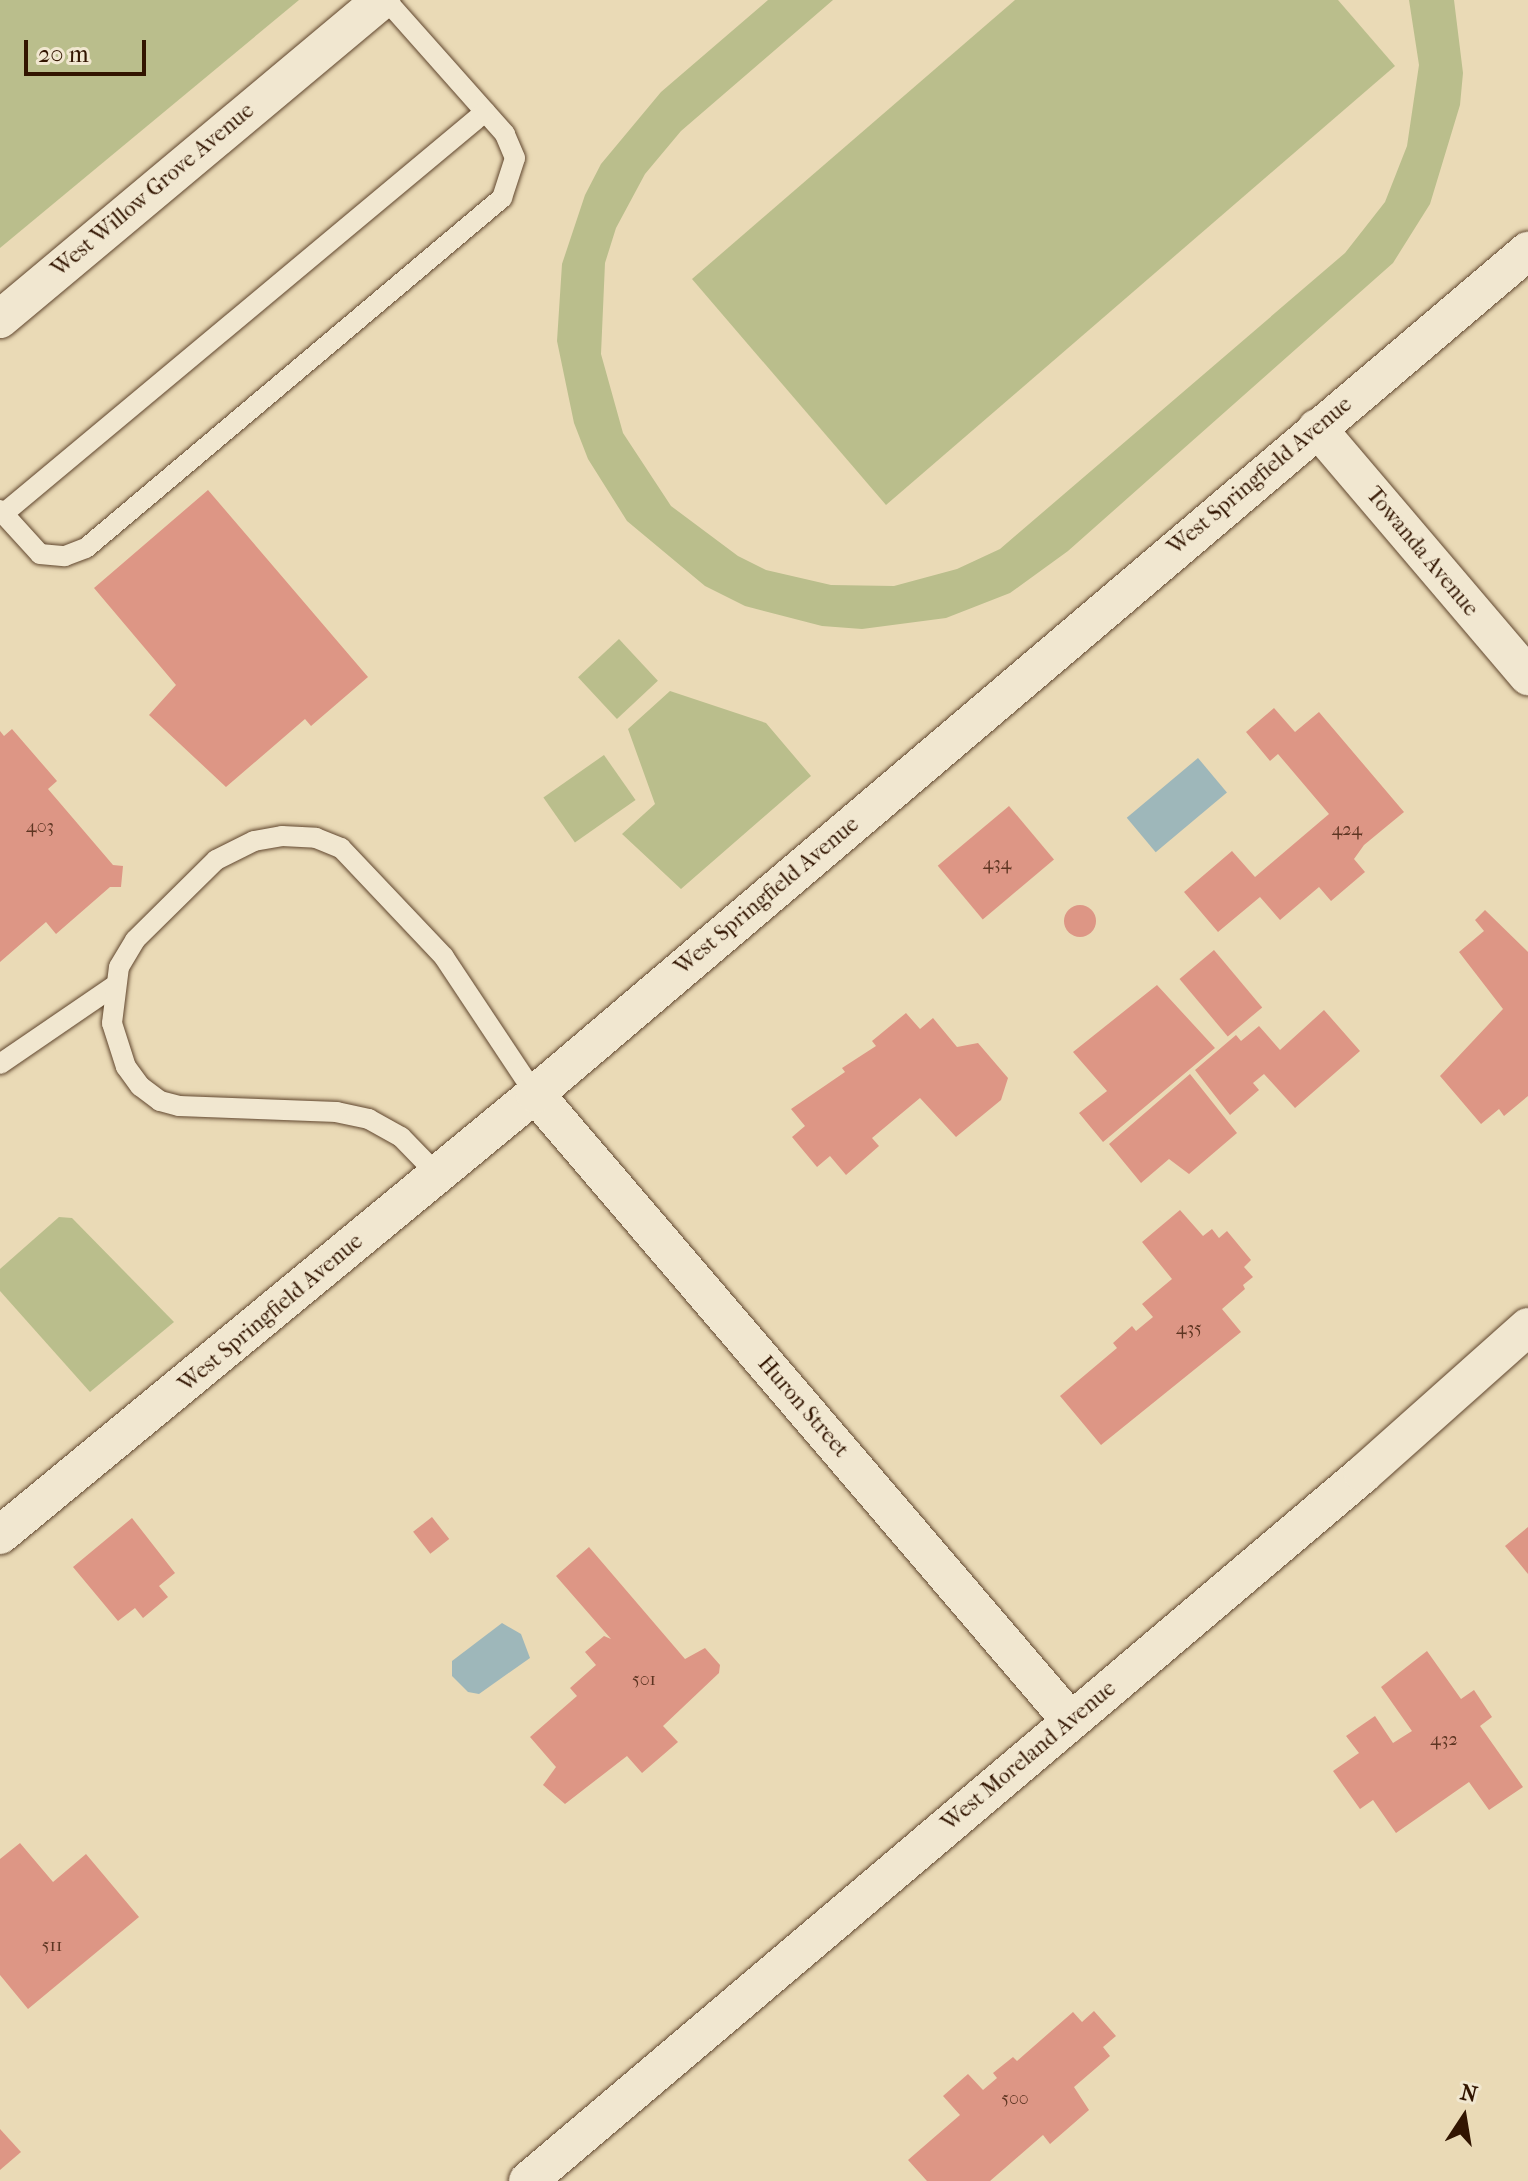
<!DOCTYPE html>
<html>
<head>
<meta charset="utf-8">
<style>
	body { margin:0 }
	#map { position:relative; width:1528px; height:2181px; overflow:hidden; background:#eadab6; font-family:"IM FELL French Canon",serif }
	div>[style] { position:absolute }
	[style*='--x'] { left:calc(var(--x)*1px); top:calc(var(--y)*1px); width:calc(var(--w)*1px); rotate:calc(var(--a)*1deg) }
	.green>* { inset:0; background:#babe8c; transform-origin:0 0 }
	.water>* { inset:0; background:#9eb7ba; transform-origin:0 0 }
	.building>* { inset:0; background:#dd9685; transform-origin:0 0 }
	.round { border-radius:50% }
	.roads { filter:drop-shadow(0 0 2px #60462e) drop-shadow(0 0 2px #60462e) }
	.lane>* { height:20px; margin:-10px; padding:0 10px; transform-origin:10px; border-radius:10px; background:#f1e7d0 }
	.street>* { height:38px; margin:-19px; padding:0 19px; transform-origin:19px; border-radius:19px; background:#f1e7d0 }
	span { translate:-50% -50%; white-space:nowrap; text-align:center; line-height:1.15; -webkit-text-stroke:7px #f1e7d0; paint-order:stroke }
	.number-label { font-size:18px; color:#5d3522 }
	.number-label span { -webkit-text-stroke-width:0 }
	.street-label { font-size:22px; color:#321501 }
	.north { position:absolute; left:1424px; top:2077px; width:80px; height:80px; -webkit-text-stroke:6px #f1e7d0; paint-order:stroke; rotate:12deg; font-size:22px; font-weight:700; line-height:32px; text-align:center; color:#321501 }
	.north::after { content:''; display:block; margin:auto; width:28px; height:36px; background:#321501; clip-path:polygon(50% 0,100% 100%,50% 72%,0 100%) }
	.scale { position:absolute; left:24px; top:40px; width:122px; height:36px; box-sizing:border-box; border:4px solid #321501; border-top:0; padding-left:10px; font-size:24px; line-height:28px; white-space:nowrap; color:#321501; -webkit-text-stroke:6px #f1e7d0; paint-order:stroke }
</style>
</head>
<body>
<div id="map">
	<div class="green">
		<i style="clip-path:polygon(0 0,299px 0,0 248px)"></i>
		<i style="clip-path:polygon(768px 0,833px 0,681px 131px,645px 174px,616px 228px,605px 263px,601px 354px,623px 433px,671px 506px,738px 556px,766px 570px,831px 585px,894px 586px,957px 569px,1000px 549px,1345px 253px,1385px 202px,1407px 146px,1419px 65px,1409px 0,1454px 0,1463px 73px,1460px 105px,1430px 204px,1393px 263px,1068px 551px,1010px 593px,946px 618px,862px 629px,822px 626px,745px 606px,705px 586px,627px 521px,588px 459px,574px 423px,557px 341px,562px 264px,585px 195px,601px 164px,661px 92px)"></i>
		<i style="clip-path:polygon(1015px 0,1338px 0,1395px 66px,886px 505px,692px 279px)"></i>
		<i style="left:619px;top:639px;width:57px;height:56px;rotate:47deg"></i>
		<i style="clip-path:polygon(670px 691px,766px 723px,811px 776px,681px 889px,622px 834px,655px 804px,628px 729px)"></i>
		<i style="left:604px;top:755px;width:55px;height:74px;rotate:55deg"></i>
		<i style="clip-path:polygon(59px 1217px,72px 1218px,174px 1322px,90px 1392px,0 1291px,0 1269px)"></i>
	</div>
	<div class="water">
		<i style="left:1198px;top:758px;width:45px;height:93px;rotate:50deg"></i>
		<i style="clip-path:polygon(502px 1623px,521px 1634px,530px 1658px,479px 1694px,468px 1692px,452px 1676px,452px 1661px)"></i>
	</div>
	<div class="building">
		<i style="clip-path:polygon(208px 490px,368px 677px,311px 726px,305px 719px,226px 787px,149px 715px,176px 685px,94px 588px)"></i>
		<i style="clip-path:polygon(1274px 708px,1295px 732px,1319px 712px,1404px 812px,1364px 845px,1354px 859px,1365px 872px,1331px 901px,1319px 887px,1280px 920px,1260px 897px,1218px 932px,1184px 892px,1232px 851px,1255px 877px,1329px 814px,1278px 754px,1270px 761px,1246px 732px)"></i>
		<i style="clip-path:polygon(12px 729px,57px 781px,48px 789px,113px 865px,123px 866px,121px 887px,110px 887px,56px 934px,46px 922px,0 962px,0 731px,4px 736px)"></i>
		<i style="left:1009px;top:806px;width:70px;height:93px;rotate:50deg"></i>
		<i class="round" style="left:1064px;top:905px;width:32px;height:32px"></i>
		<i style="clip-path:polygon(1485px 910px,1528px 952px,1528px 1096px,1504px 1116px,1499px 1109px,1481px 1124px,1440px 1076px,1503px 1009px,1459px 952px,1484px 931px,1475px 920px)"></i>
		<i style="left:1214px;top:950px;width:75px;height:45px;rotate:50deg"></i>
		<i style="clip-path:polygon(1157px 985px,1215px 1048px,1103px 1142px,1079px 1113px,1107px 1091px,1073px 1052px)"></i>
		<i style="clip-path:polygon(1324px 1010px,1360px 1051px,1295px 1108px,1264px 1074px,1253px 1083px,1259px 1090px,1230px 1115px,1195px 1070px,1236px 1035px,1241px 1041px,1259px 1026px,1280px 1050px)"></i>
		<i style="clip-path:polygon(906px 1013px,920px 1029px,933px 1018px,957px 1047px,978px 1043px,1008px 1078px,1001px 1100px,956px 1137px,920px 1098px,872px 1138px,879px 1146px,846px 1175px,830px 1156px,817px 1167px,792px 1137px,805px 1126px,791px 1109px,845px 1072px,842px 1068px,876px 1046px,872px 1041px)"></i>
		<i style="clip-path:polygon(1190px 1074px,1237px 1133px,1189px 1174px,1169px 1159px,1141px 1183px,1109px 1144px)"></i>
		<i style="clip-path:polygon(1180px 1210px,1203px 1236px,1212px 1229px,1219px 1238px,1227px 1231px,1251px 1260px,1244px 1267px,1253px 1277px,1243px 1285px,1245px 1289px,1222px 1309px,1241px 1332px,1101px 1445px,1060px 1396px,1117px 1348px,1113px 1343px,1132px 1326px,1136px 1331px,1153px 1317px,1142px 1304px,1172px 1279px,1142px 1242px)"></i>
		<i style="left:432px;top:1517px;width:28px;height:24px;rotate:52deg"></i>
		<i style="clip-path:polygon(132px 1518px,175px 1573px,159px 1586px,168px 1597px,143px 1618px,135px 1608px,118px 1621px,73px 1567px)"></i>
		<i style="clip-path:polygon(1528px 1527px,1528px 1574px,1505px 1546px)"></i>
		<i style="clip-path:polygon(589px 1547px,685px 1659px,705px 1648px,720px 1665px,719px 1673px,663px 1726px,678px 1742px,642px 1773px,627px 1756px,565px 1804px,543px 1785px,556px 1767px,530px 1737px,577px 1696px,570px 1688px,596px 1665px,585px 1652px,604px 1636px,611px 1639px,556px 1576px)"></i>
		<i style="clip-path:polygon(1427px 1651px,1461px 1699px,1474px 1690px,1492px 1717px,1480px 1726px,1523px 1787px,1489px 1810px,1469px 1782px,1396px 1833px,1373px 1800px,1360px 1809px,1333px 1771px,1359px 1753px,1346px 1736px,1375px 1716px,1393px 1743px,1412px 1731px,1381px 1687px)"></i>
		<i style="clip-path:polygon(20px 1843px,53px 1882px,86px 1854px,139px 1917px,28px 2009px,0 1975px,0 1859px)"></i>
		<i style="clip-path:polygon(1094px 2011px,1116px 2036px,1103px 2047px,1110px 2056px,1074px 2087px,1089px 2110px,1050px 2144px,1043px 2135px,990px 2181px,927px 2181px,908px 2160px,960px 2115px,943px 2096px,968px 2074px,983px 2090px,997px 2078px,993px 2073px,1013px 2057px,1017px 2061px,1073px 2012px,1082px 2022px)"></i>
		<i style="clip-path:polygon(0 2129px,21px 2152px,0 2170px)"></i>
	</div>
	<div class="roads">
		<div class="lane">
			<i style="--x:0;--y:510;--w:59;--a:47.7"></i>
			<i style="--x:40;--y:554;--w:25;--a:5"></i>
			<i style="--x:65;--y:556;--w:22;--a:-21"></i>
			<i style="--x:86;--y:548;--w:544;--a:-40.08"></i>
			<i style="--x:502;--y:198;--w:42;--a:-72"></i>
			<i style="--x:515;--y:158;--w:26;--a:-113"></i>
			<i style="--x:505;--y:134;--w:179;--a:-131.6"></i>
			<i style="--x:3;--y:514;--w:628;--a:-39.83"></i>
			<i style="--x:0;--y:1064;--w:138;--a:-34.4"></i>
			<i style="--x:438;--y:1175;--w:53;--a:-134.2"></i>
			<i style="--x:401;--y:1137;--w:37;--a:-151"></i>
			<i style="--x:369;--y:1119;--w:33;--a:-168"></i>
			<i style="--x:337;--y:1112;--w:158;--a:-177.8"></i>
			<i style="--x:179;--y:1106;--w:20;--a:-165"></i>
			<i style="--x:160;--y:1101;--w:25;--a:-143"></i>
			<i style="--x:140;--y:1086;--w:24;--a:-126"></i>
			<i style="--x:126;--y:1067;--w:46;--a:-107.7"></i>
			<i style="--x:112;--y:1023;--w:56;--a:-82.9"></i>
			<i style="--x:119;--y:967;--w:31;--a:-59"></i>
			<i style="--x:135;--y:940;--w:114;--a:-44.6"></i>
			<i style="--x:216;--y:860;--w:42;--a:-26.6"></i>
			<i style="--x:254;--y:841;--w:28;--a:-10"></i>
			<i style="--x:282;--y:836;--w:34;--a:3"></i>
			<i style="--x:316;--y:838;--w:27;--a:22"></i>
			<i style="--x:341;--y:848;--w:150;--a:46.6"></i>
			<i style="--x:444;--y:957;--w:164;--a:56.4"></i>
		</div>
		<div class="street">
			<i style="--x:0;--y:319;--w:497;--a:-39.9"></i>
			<i style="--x:1317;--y:428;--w:326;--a:49.6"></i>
			<i style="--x:535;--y:1094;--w:823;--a:49.48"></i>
			<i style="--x:0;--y:1535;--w:693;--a:-39.5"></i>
			<i style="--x:535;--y:1094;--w:1303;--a:-40.33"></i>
			<i style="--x:528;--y:2181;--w:1094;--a:-40.25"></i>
			<i style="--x:1363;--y:1474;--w:221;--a:-41.7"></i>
		</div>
	</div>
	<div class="number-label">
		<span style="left:40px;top:827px">403</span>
		<span style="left:1347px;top:830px">424</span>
		<span style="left:997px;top:864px">434</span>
		<span style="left:1189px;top:1329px">435</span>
		<span style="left:644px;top:1680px">501</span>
		<span style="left:1444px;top:1740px">432</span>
		<span style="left:52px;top:1946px">511</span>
		<span style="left:1015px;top:2099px">500</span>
	</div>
	<div class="street-label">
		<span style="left:153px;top:190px;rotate:-40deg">West Willow Grove Avenue</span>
		<span style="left:1260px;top:476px;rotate:-40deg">West Springfield Avenue</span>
		<span style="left:1422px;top:552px;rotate:50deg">Towanda Avenue</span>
		<span style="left:767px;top:896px;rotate:-40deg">West Springfield Avenue</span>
		<span style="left:271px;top:1313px;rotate:-40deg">West Springfield Avenue</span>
		<span style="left:803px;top:1407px;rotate:49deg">Huron Street</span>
		<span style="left:1029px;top:1756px;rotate:-40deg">West Moreland Avenue</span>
	</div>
	<div class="north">N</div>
	<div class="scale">20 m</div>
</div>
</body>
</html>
